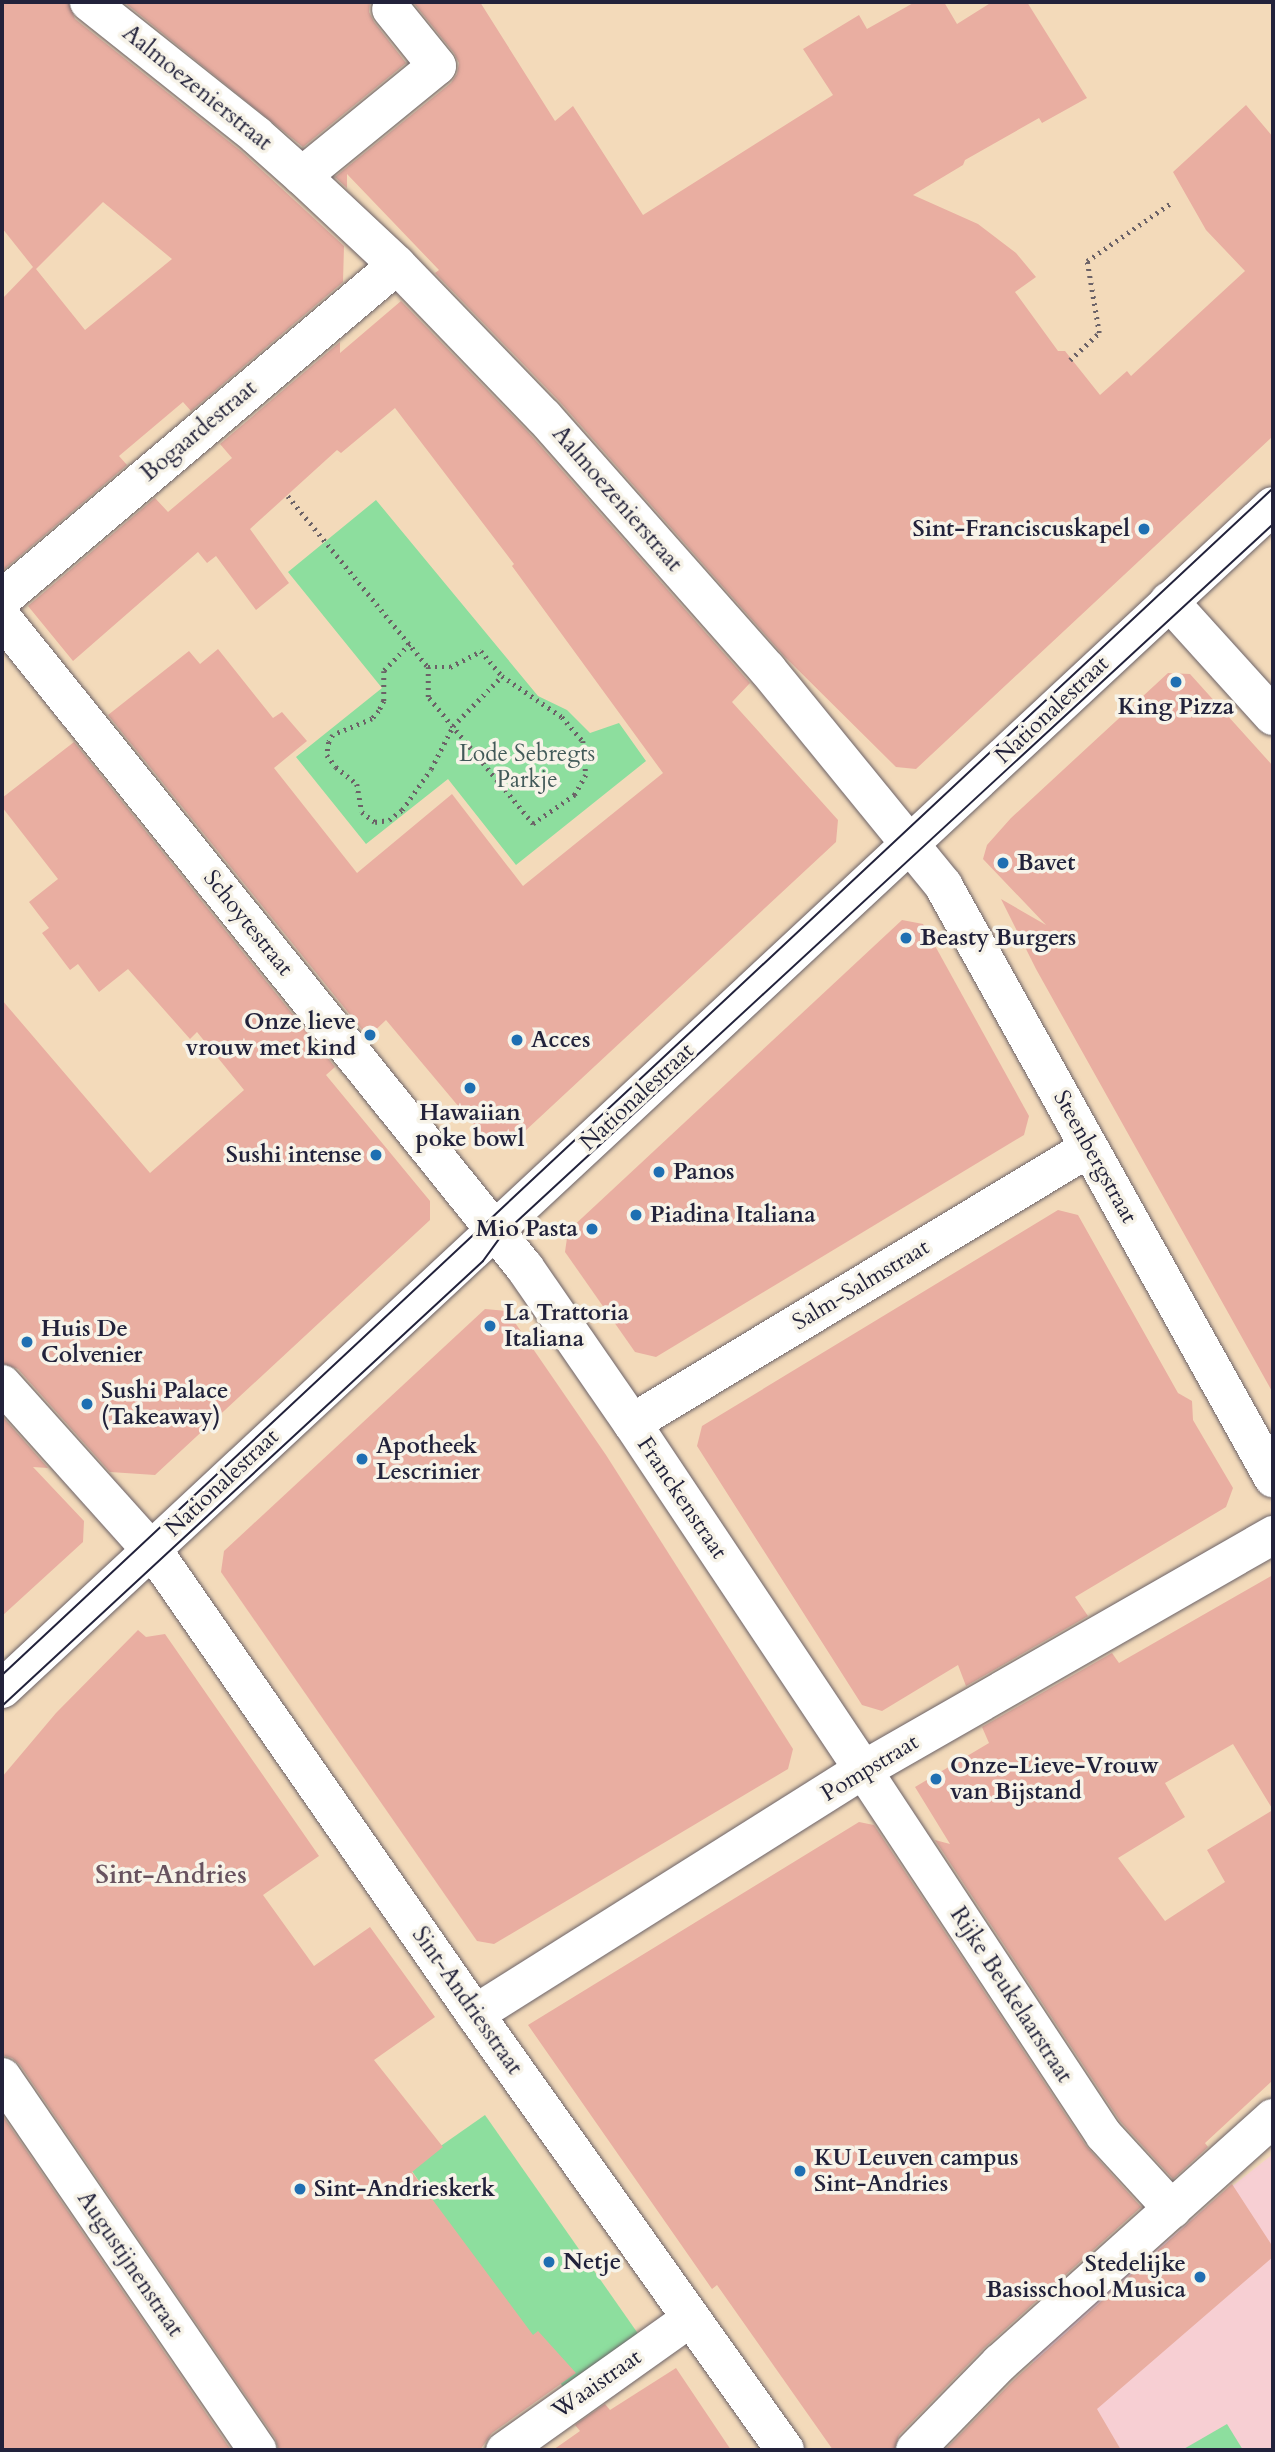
<!DOCTYPE html>
<html>
<head>
<meta charset="utf-8">
<style>
	body { margin:0 }
	#map { position:relative; width:1275px; height:2452px; overflow:hidden; background:#f3daba; font-family:Cardo,serif }
	div>[style] { position:absolute }
	[style*='--x'] { left:calc(var(--x)*1px); top:calc(var(--y)*1px); width:calc(var(--w)*1px); rotate:calc(var(--a)*1deg) }
	.built>* { inset:0; background:#f7cfd3 }
	.green>* { inset:0; background:#8dde9e; transform-origin:0 0 }
	.building>* { inset:0; background:#e9aea1 }
	.path>* { height:4.5px; margin-top:-2.25px; transform-origin:0; background:repeating-linear-gradient(90deg,#6b6267 0 2px,transparent 0 7px) }
	.roads { filter:drop-shadow(0 0 2px #6b6267) drop-shadow(0 0 2px #6b6267) }
	.pedestrian>* { height:37px; margin:-18.5px; padding:0 18.5px; transform-origin:18.5px; border-radius:18.5px; background:#fff }
	.minor>* { height:38px; margin:-19px; padding:0 19px; transform-origin:19px; border-radius:19px; background:#fff }
	.tertiary>* { height:38px; margin:-19px; padding:0 19px; transform-origin:19px; border-radius:19px; background:#fff }
	.tram>* { height:2px; margin:-1px; padding:0 1px; transform-origin:1px; border-radius:1px; background:#22223b }
	.dots>* { width:19px; height:19px; translate:-50% -50%; box-sizing:border-box; border:4px solid #f7f3e8; border-radius:50% }
	span { translate:-50% -50%; white-space:nowrap; text-align:center; line-height:1.15; -webkit-text-stroke:7px #f7f3e8; paint-order:stroke }
	.street-label { font-size:23px; color:#22223b }
	.poi-label { font-size:23px; color:#22223b; font-weight:700 }
	.right { translate:-100% -50%; text-align:right }
	.left { translate:0 -50%; text-align:left }
	.park-label { font-size:23px; color:#425a59 }
	.quarter-label { font-size:26px; color:#68535f; font-weight:700 }
	.frame { position:absolute; inset:0; border:4px solid #22223b; pointer-events:none }
</style>
</head>
<body>
<div id="map">
	<div class="built">
		<i style="clip-path:polygon(1273px 2154px,1273px 2450px,1087px 2450px,1031px 2358px,1206px 2207px)"></i>
	</div>
	<div class="green">
		<i style="clip-path:polygon(376px 500px,538px 696px,567px 710px,590px 733px,619px 723px,646px 761px,516px 865px,448px 779px,366px 844px,296px 757px,382px 688px,288px 572px)"></i>
		<i style="left:485px;top:2115px;width:284px;height:92px;rotate:55deg"></i>
		<i style="clip-path:polygon(1227px 2424px,1243px 2450px,1182px 2450px)"></i>
	</div>
	<div class="building">
		<i style="clip-path:polygon(evenodd,2px 2px,68px 2px,75px 19px,242px 152px,344px 246px,343px 282px,191px 411px,183px 402px,119px 456px,127px 465px,2px 571px,2px 299px,33px 267px,2px 228px,2px 2px,103px 202px,172px 259px,85px 330px,36px 269px,103px 202px)"></i>
		<i style="clip-path:polygon(124px 2px,370px 2px,369px 12px,374px 22px,406px 63px,303px 147px)"></i>
		<i style="clip-path:polygon(413px 2px,480px 2px,555px 121px,573px 106px,643px 215px,833px 95px,803px 49px,859px 15px,867px 29px,915px 2px,944px 2px,957px 24px,992px 2px,1027px 2px,1087px 98px,1042px 123px,1039px 118px,965px 160px,963px 165px,913px 195px,978px 224px,1016px 253px,1036px 277px,1015px 292px,1058px 351px,1065px 351px,1100px 395px,1127px 371px,1131px 376px,1245px 271px,1206px 230px,1173px 172px,1246px 105px,1273px 137px,1273px 436px,916px 769px,896px 767px,785px 657px,560px 402px,435px 273px,439px 270px,347px 174px,347px 188px,335px 177px,451px 83px,457px 74px,459px 63px,454px 53px)"></i>
		<i style="clip-path:polygon(401px 301px,528px 432px,750px 683px,732px 702px,838px 820px,836px 842px,510px 1145px,500px 1134px,490px 1144px,386px 1020px,368px 1037px,108px 715px,189px 651px,200px 664px,218px 649px,273px 718px,282px 712px,307px 741px,274px 768px,357px 873px,452px 794px,523px 886px,663px 773px,512px 566px,514px 564px,395px 408px,341px 453px,337px 450px,250px 529px,289px 583px,256px 610px,216px 556px,207px 563px,198px 552px,73px 661px,28px 606px,155px 498px,168px 512px,232px 458px,220px 444px,340px 342px,340px 353px)"></i>
		<i style="clip-path:polygon(1168px 673px,1190px 674px,1273px 766px,1273px 1393px,1036px 969px,1001px 899px,1046px 925px,983px 859px,987px 845px,1011px 818px)"></i>
		<i style="clip-path:polygon(74px 742px,335px 1067px,326px 1075px,430px 1201px,430px 1220px,155px 1475px,110px 1472px,18px 1369px,2px 1363px,2px 1000px,150px 1173px,244px 1090px,197px 1032px,190px 1039px,128px 969px,99px 992px,78px 964px,70px 970px,42px 933px,49px 928px,29px 902px,58px 879px,2px 807px,2px 798px)"></i>
		<i style="clip-path:polygon(902px 920px,923px 924px,1029px 1116px,1024px 1135px,656px 1357px,635px 1352px,565px 1252px,568px 1231px)"></i>
		<i style="clip-path:polygon(1058px 1210px,1078px 1215px,1178px 1393px,1192px 1401px,1193px 1420px,1233px 1488px,1226px 1507px,1075px 1597px,1088px 1616px,966px 1686px,958px 1665px,882px 1711px,862px 1705px,697px 1446px,702px 1426px)"></i>
		<i style="clip-path:polygon(485px 1309px,507px 1311px,606px 1455px,793px 1749px,788px 1769px,494px 1944px,477px 1941px,221px 1572px,224px 1551px)"></i>
		<i style="clip-path:polygon(2px 1416px,48px 1468px,33px 1467px,84px 1521px,83px 1542px,2px 1616px)"></i>
		<i style="clip-path:polygon(evenodd,1273px 1575px,1273px 2080px,1205px 2143px,1208px 2147px,1173px 2179px,1120px 2121px,935px 1840px,950px 1844px,915px 1787px,989px 1743px,982px 1727px,1112px 1653px,1119px 1663px,1273px 1575px,1233px 1744px,1273px 1810px,1207px 1850px,1225px 1882px,1165px 1921px,1118px 1858px,1185px 1817px,1165px 1783px,1233px 1744px)"></i>
		<i style="clip-path:polygon(138px 1630px,146px 1637px,165px 1634px,319px 1856px,263px 1895px,314px 1966px,370px 1927px,435px 2017px,374px 2060px,443px 2147px,412px 2172px,533px 2335px,538px 2331px,576px 2373px,492px 2433px,480px 2450px,279px 2450px,275px 2438px,20px 2065px,12px 2058px,2px 2055px,2px 1777px,56px 1713px)"></i>
		<i style="clip-path:polygon(859px 1822px,874px 1825px,1086px 2146px,1141px 2207px,984px 2348px,899px 2435px,894px 2450px,833px 2450px,717px 2285px,712px 2289px,528px 2025px)"></i>
		<i style="clip-path:polygon(2px 2115px,231px 2450px,2px 2450px)"></i>
		<i style="clip-path:polygon(1232px 2184px,1273px 2247px,1273px 2257px,1097px 2409px,1121px 2450px,945px 2450px,1015px 2379px)"></i>
		<i style="clip-path:polygon(676px 2368px,731px 2450px,553px 2450px,580px 2431px,575px 2425px,605px 2404px,610px 2410px)"></i>
	</div>
	<div class="path">
		<i style="--x:1070;--y:360;--w:40;--a:-43"></i>
		<i style="--x:1099;--y:333;--w:73;--a:-99.5"></i>
		<i style="--x:1087;--y:261;--w:102;--a:-34.6"></i>
		<i style="--x:288;--y:496;--w:221;--a:50.7"></i>
		<i style="--x:428;--y:667;--w:22;--a:0"></i>
		<i style="--x:450;--y:667;--w:35;--a:-27"></i>
		<i style="--x:481;--y:651;--w:33;--a:50"></i>
		<i style="--x:502;--y:676;--w:73;--a:34.3"></i>
		<i style="--x:562;--y:717;--w:32;--a:49"></i>
		<i style="--x:583;--y:741;--w:34;--a:85"></i>
		<i style="--x:586;--y:775;--w:23;--a:119"></i>
		<i style="--x:575;--y:795;--w:51;--a:145.4"></i>
		<i style="--x:533;--y:824;--w:165;--a:-129.6"></i>
		<i style="--x:428;--y:697;--w:30;--a:-90"></i>
		<i style="--x:410;--y:644;--w:37;--a:134"></i>
		<i style="--x:384;--y:671;--w:30;--a:90"></i>
		<i style="--x:384;--y:701;--w:11;--a:117"></i>
		<i style="--x:379;--y:711;--w:11;--a:131"></i>
		<i style="--x:372;--y:719;--w:42;--a:157.7"></i>
		<i style="--x:333;--y:735;--w:8;--a:120"></i>
		<i style="--x:329;--y:742;--w:13;--a:99"></i>
		<i style="--x:327;--y:755;--w:15;--a:53"></i>
		<i style="--x:336;--y:767;--w:27;--a:39"></i>
		<i style="--x:357;--y:784;--w:28;--a:80"></i>
		<i style="--x:362;--y:812;--w:16;--a:38"></i>
		<i style="--x:375;--y:822;--w:14;--a:-8"></i>
		<i style="--x:389;--y:820;--w:16;--a:-38"></i>
		<i style="--x:402;--y:810;--w:50;--a:-54.7"></i>
		<i style="--x:431;--y:769;--w:48;--a:-62.9"></i>
		<i style="--x:453;--y:726;--w:70;--a:-45.6"></i>
	</div>
	<div class="roads">
		<div class="pedestrian">
			<i style="--x:863;--y:1770;--w:436;--a:56.6"></i>
			<i style="--x:1103;--y:2134;--w:102;--a:47.4"></i>
			<i style="--x:504;--y:2450;--w:228;--a:-35.4"></i>
		</div>
		<div class="minor">
			<i style="--x:89;--y:2;--w:213;--a:38.5"></i>
			<i style="--x:256;--y:135;--w:62;--a:41.7"></i>
			<i style="--x:302;--y:176;--w:130;--a:43.1"></i>
			<i style="--x:397;--y:265;--w:211;--a:46"></i>
			<i style="--x:544;--y:417;--w:337;--a:48.5"></i>
			<i style="--x:767;--y:669;--w:279;--a:50.8"></i>
			<i style="--x:943;--y:885;--w:679;--a:60.9"></i>
			<i style="--x:302;--y:176;--w:174;--a:-39.2"></i>
			<i style="--x:437;--y:66;--w:73;--a:-128.9"></i>
			<i style="--x:2;--y:599;--w:517;--a:-40.22"></i>
			<i style="--x:1169;--y:601;--w:155;--a:47.9"></i>
			<i style="--x:2;--y:618;--w:834;--a:51.18"></i>
			<i style="--x:525;--y:1268;--w:188;--a:55.4"></i>
			<i style="--x:632;--y:1423;--w:417;--a:56.3"></i>
			<i style="--x:2;--y:1384;--w:235;--a:48.1"></i>
			<i style="--x:159;--y:1559;--w:554;--a:55.22"></i>
			<i style="--x:475;--y:2014;--w:535;--a:54.59"></i>
			<i style="--x:632;--y:1423;--w:533;--a:-31.04"></i>
			<i style="--x:475;--y:2014;--w:458;--a:-32.2"></i>
			<i style="--x:863;--y:1770;--w:473;--a:-29.8"></i>
			<i style="--x:2;--y:2077;--w:452;--a:55.6"></i>
			<i style="--x:915;--y:2450;--w:122;--a:-45.7"></i>
			<i style="--x:1000;--y:2363;--w:367;--a:-41.9"></i>
		</div>
		<div class="tertiary">
			<i style="--x:2;--y:1689;--w:1736;--a:-42.95"></i>
		</div>
	</div>
	<div class="tram">
		<i style="--x:2;--y:1675;--w:1739;--a:-43.04"></i>
		<i style="--x:2;--y:1706;--w:655;--a:-42.77"></i>
		<i style="--x:483;--y:1261;--w:31;--a:-54"></i>
		<i style="--x:501;--y:1236;--w:1050;--a:-42.68"></i>
	</div>
	<div class="dots">
		<i style="left:1144px;top:529px;background:#1f6fb2"></i>
		<i style="left:1176px;top:682px;background:#1f6fb2"></i>
		<i style="left:1003px;top:863px;background:#1f6fb2"></i>
		<i style="left:906px;top:938px;background:#1f6fb2"></i>
		<i style="left:370px;top:1035px;background:#1f6fb2"></i>
		<i style="left:517px;top:1040px;background:#1f6fb2"></i>
		<i style="left:470px;top:1088px;background:#1f6fb2"></i>
		<i style="left:376px;top:1155px;background:#1f6fb2"></i>
		<i style="left:659px;top:1172px;background:#1f6fb2"></i>
		<i style="left:636px;top:1215px;background:#1f6fb2"></i>
		<i style="left:592px;top:1229px;background:#1f6fb2"></i>
		<i style="left:490px;top:1326px;background:#1f6fb2"></i>
		<i style="left:27px;top:1342px;background:#1f6fb2"></i>
		<i style="left:87px;top:1404px;background:#1f6fb2"></i>
		<i style="left:362px;top:1459px;background:#1f6fb2"></i>
		<i style="left:936px;top:1779px;background:#1f6fb2"></i>
		<i style="left:800px;top:2171px;background:#1f6fb2"></i>
		<i style="left:300px;top:2189px;background:#1f6fb2"></i>
		<i style="left:549px;top:2262px;background:#1f6fb2"></i>
		<i style="left:1200px;top:2277px;background:#1f6fb2"></i>
	</div>
	<div class="street-label">
		<span style="left:197px;top:88px;rotate:39deg">Aalmoezenierstraat</span>
		<span style="left:199px;top:431px;rotate:-40deg">Bogaardestraat</span>
		<span style="left:617px;top:499px;rotate:49deg">Aalmoezenierstraat</span>
		<span style="left:1052px;top:710px;rotate:-43deg">Nationalestraat</span>
		<span style="left:248px;top:923px;rotate:51deg">Schoytestraat</span>
		<span style="left:637px;top:1097px;rotate:-43deg">Nationalestraat</span>
		<span style="left:1095px;top:1157px;rotate:61deg">Steenbergstraat</span>
		<span style="left:861px;top:1285px;rotate:-31deg">Salm-Salmstraat</span>
		<span style="left:222px;top:1483px;rotate:-43deg">Nationalestraat</span>
		<span style="left:682px;top:1498px;rotate:56deg">Franckenstraat</span>
		<span style="left:870px;top:1768px;rotate:-31deg">Pompstraat</span>
		<span style="left:1011px;top:1995px;rotate:57deg">Rijke Beukelaarstraat</span>
		<span style="left:467px;top:2001px;rotate:55deg">Sint-Andriesstraat</span>
		<span style="left:130px;top:2264px;rotate:56deg">Augustijnenstraat</span>
		<span style="left:597px;top:2384px;rotate:-35deg">Waaistraat</span>
	</div>
	<div class="poi-label">
		<span class="right" style="left:1130px;top:529px">Sint-Franciscuskapel</span>
		<span style="left:1176px;top:707px">King Pizza</span>
		<span class="left" style="left:1017px;top:863px">Bavet</span>
		<span class="left" style="left:920px;top:938px">Beasty Burgers</span>
		<span class="right" style="left:356px;top:1035px">Onze lieve<br>vrouw met kind</span>
		<span class="left" style="left:531px;top:1040px">Acces</span>
		<span style="left:470px;top:1126px">Hawaiian<br>poke bowl</span>
		<span class="right" style="left:362px;top:1155px">Sushi intense</span>
		<span class="left" style="left:673px;top:1172px">Panos</span>
		<span class="left" style="left:650px;top:1215px">Piadina Italiana</span>
		<span class="right" style="left:578px;top:1229px">Mio Pasta</span>
		<span class="left" style="left:504px;top:1326px">La Trattoria<br>Italiana</span>
		<span class="left" style="left:41px;top:1342px">Huis De<br>Colvenier</span>
		<span class="left" style="left:101px;top:1404px">Sushi Palace<br>(Takeaway)</span>
		<span class="left" style="left:376px;top:1459px">Apotheek<br>Lescrinier</span>
		<span class="left" style="left:950px;top:1779px">Onze-Lieve-Vrouw<br>van Bijstand</span>
		<span class="left" style="left:814px;top:2171px">KU Leuven campus<br>Sint-Andries</span>
		<span class="left" style="left:314px;top:2189px">Sint-Andrieskerk</span>
		<span class="left" style="left:563px;top:2262px">Netje</span>
		<span class="right" style="left:1186px;top:2277px">Stedelijke<br>Basisschool Musica</span>
	</div>
	<div class="park-label">
		<span style="left:527px;top:767px">Lode Sebregts<br>Parkje</span>
	</div>
	<div class="quarter-label">
		<span style="left:171px;top:1875px">Sint-Andries</span>
	</div>
	<div class="frame"></div>
</div>
</body>
</html>
